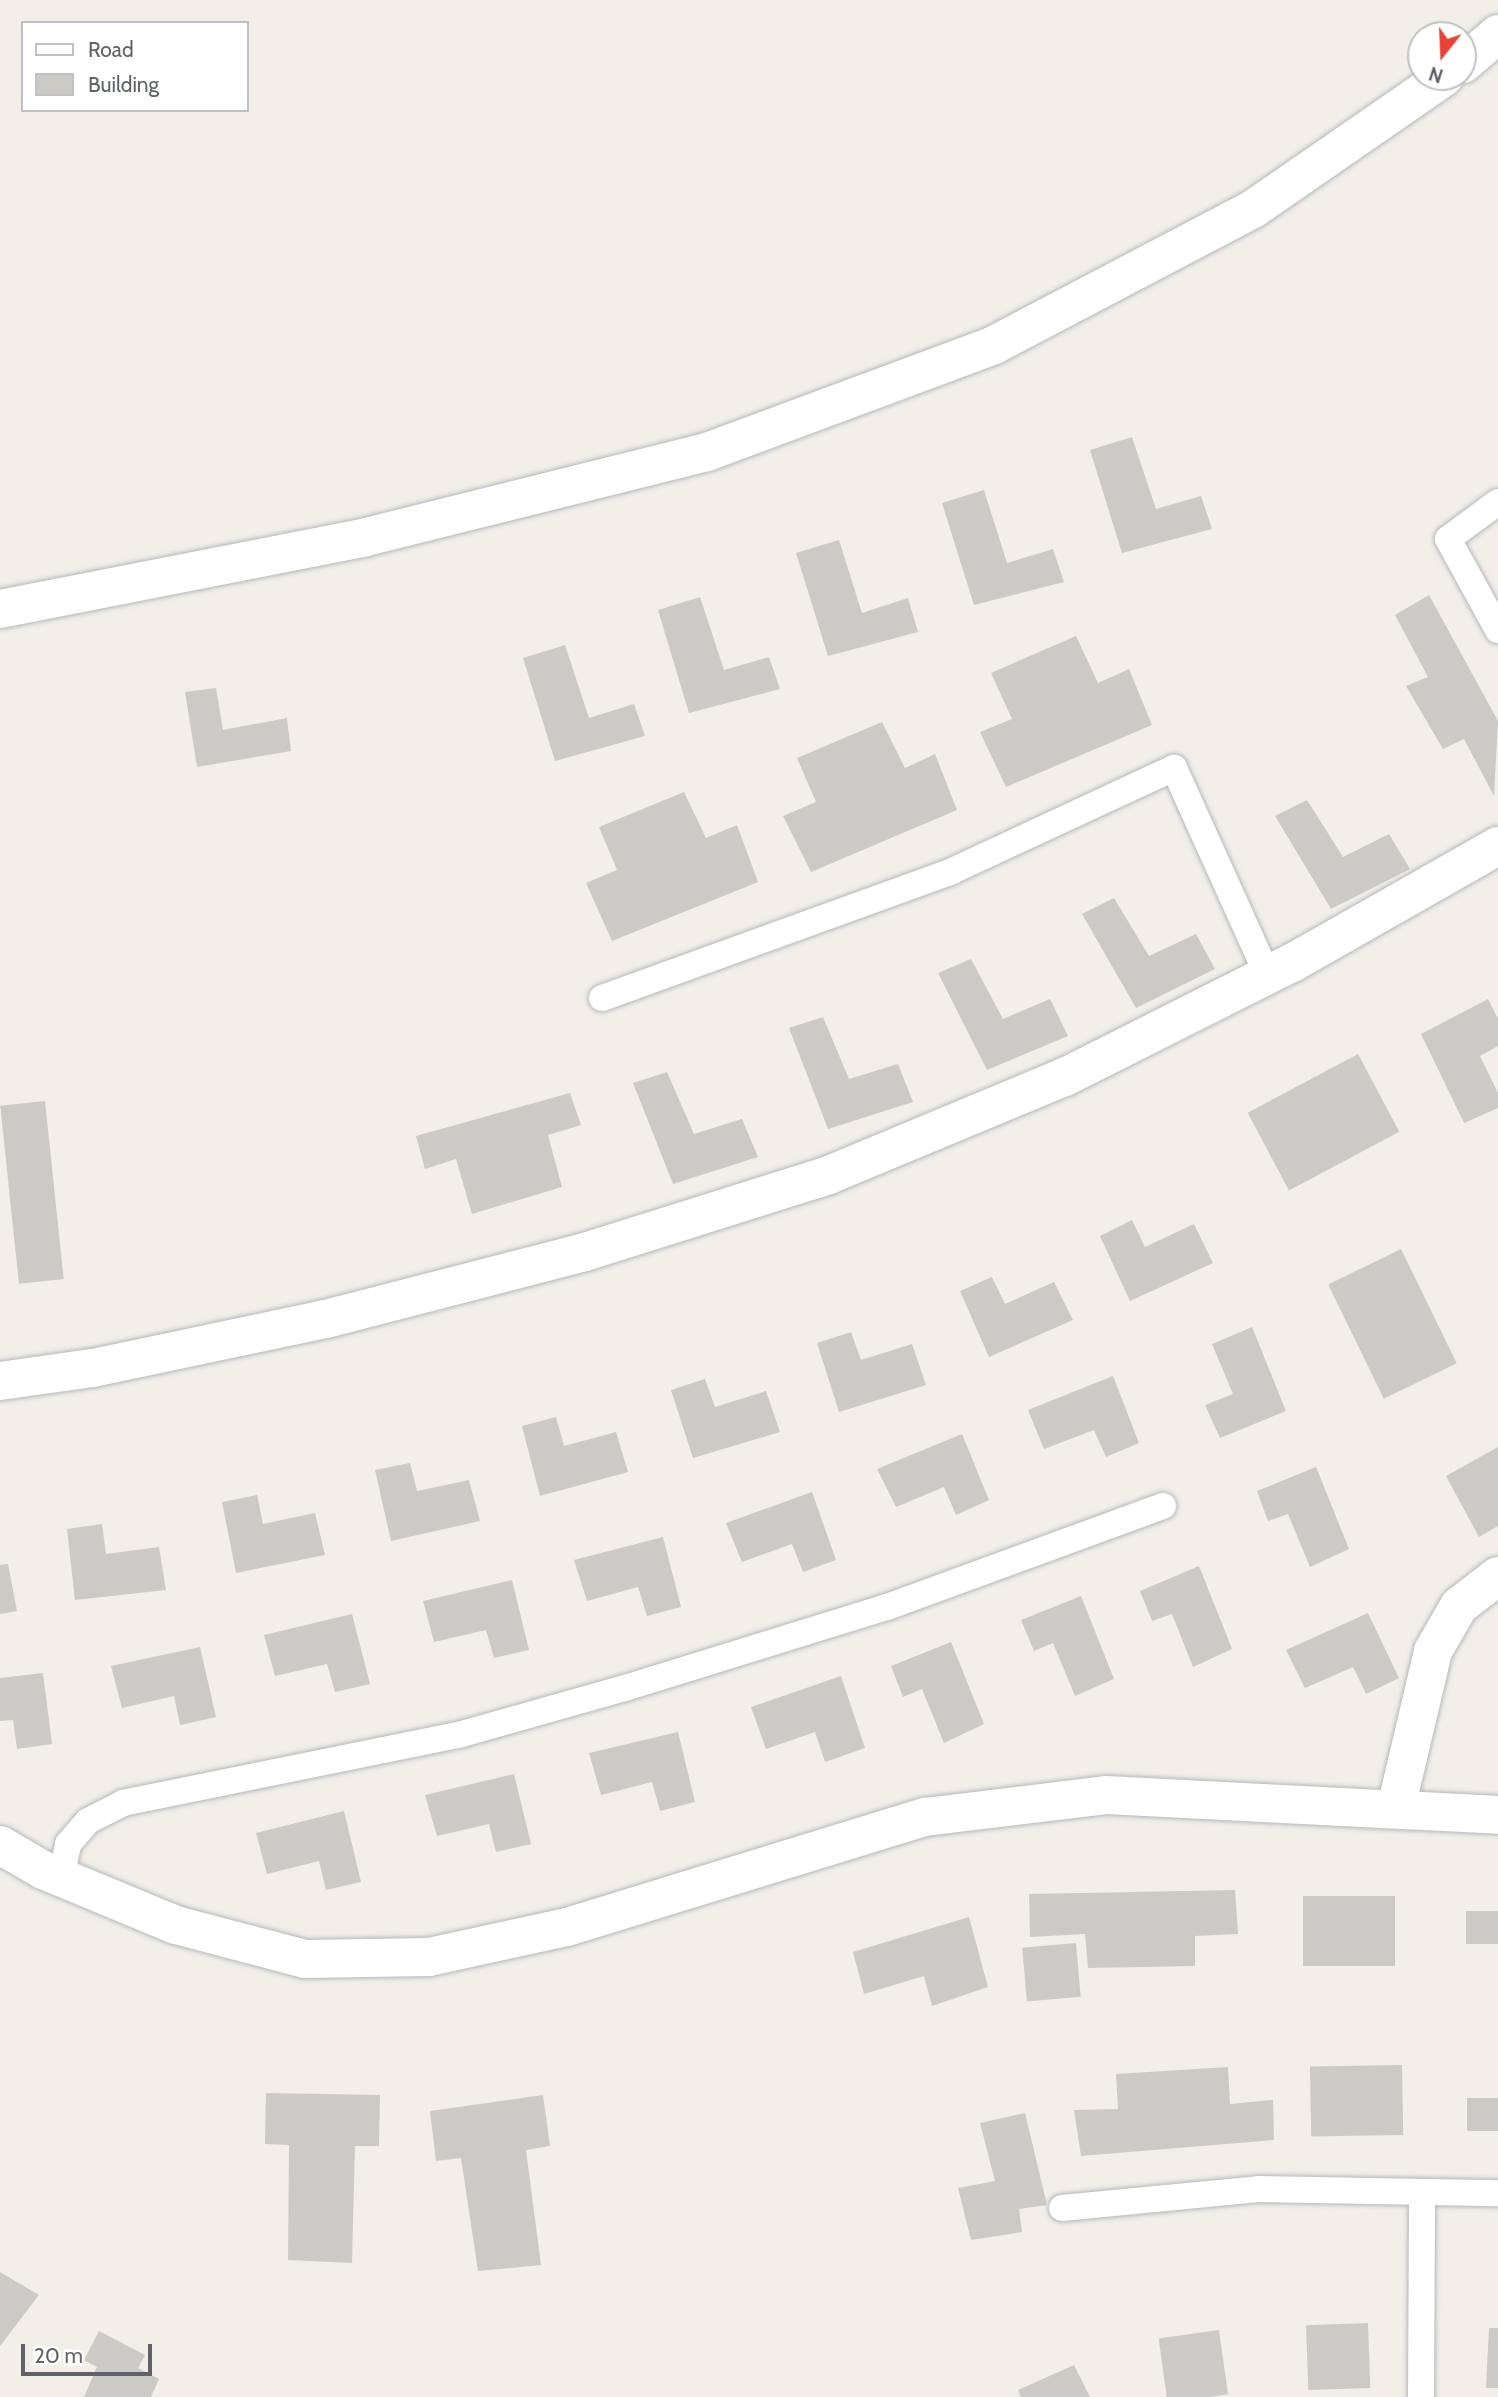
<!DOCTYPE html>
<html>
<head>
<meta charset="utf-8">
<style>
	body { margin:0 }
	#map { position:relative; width:1498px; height:2397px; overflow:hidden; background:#f1efe8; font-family:Cabin,sans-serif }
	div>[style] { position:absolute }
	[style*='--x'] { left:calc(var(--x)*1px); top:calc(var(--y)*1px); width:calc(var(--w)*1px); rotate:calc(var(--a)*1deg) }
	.building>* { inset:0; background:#cccac5; transform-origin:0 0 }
	.roads { filter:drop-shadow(0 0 2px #b5b8bc) drop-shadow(0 0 2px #b5b8bc) }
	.service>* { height:26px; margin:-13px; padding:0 13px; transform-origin:13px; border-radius:13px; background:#fff }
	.minor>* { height:38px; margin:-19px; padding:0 19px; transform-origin:19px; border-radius:19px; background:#fff }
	span { translate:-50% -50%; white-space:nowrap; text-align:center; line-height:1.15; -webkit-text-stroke:5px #fff; paint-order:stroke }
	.legend { position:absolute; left:21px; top:21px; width:228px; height:91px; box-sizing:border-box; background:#fff; border:2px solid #bfc1c3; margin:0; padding:9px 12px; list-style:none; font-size:21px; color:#5f6368 }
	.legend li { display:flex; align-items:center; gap:14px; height:35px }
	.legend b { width:35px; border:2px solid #bfc1c3 }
	.north { position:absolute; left:1407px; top:21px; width:70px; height:70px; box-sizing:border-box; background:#fff; border:2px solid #bfc1c3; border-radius:50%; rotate:198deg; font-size:19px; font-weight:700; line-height:28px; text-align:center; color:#5f6368 }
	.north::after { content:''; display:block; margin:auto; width:24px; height:32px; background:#ea4335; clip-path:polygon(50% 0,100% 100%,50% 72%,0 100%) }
	.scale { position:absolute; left:21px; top:2344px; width:131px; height:32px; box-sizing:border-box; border:4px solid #5f6368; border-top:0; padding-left:9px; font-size:21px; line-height:24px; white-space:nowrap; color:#5f6368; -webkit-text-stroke:5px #fff; paint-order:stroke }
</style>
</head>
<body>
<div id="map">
	<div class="building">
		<i style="clip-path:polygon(1132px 437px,1156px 509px,1201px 496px,1212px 529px,1122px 553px,1090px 450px)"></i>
		<i style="clip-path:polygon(984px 490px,1007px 563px,1053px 549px,1064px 582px,974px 605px,942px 503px)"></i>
		<i style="clip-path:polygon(839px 540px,862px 613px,908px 598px,918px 632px,828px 656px,796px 553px)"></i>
		<i style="clip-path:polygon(1429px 595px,1498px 721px,1494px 796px,1464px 739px,1443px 749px,1406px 686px,1428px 677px,1395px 615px)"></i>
		<i style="clip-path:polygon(700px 597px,724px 670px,769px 657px,780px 689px,689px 713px,658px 610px)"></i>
		<i style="clip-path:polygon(1076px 636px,1098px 683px,1129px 669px,1152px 725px,1006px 787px,980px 732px,1012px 719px,991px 673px)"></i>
		<i style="clip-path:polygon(565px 645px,589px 718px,634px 704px,645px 736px,555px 761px,523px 658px)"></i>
		<i style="clip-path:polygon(216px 688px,223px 730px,287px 718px,291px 751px,197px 767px,185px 692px)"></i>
		<i style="clip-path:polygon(882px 722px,905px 768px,935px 754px,957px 810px,811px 872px,783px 816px,816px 802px,797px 758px)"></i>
		<i style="clip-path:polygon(684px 792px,706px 838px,737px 825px,758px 882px,612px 941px,586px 883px,617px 870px,599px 827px)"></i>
		<i style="clip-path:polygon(1307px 800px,1343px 857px,1389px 834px,1410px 869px,1331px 909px,1275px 816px)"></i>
		<i style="clip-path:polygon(1114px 898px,1149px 956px,1196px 934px,1215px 969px,1136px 1008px,1082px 914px)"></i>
		<i style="clip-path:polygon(971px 959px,1003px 1019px,1050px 999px,1068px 1036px,987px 1070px,938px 973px)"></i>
		<i style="clip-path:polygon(1488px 999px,1498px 1019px,1498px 1046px,1480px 1056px,1498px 1093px,1498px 1108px,1464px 1123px,1421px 1034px)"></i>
		<i style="clip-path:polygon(823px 1017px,849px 1079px,898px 1064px,913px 1102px,828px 1129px,789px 1028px)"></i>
		<i style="left:1358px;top:1054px;width:88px;height:125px;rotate:62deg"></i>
		<i style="clip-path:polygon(667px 1072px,694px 1134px,742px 1119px,758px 1157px,673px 1184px,633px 1083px)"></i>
		<i style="clip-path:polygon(570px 1093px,581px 1125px,548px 1135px,562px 1187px,472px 1214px,456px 1159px,425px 1169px,416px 1136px)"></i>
		<i style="left:45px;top:1101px;width:179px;height:45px;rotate:84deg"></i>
		<i style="clip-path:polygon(1132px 1220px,1145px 1247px,1194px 1224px,1213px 1263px,1130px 1301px,1100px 1236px)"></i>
		<i style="left:1401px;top:1249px;width:127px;height:81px;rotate:64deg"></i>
		<i style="clip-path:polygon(992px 1277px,1005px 1304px,1054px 1282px,1073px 1320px,989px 1357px,960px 1291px)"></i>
		<i style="clip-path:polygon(1252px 1327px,1286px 1411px,1220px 1438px,1205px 1405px,1233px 1394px,1212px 1344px)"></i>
		<i style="clip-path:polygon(851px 1332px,861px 1360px,912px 1344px,926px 1385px,839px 1412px,817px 1343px)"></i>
		<i style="clip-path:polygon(1113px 1376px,1139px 1443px,1106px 1457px,1094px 1430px,1044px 1449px,1028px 1410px)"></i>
		<i style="clip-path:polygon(705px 1379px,715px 1407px,766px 1391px,780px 1432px,693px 1458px,671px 1390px)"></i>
		<i style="clip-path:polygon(556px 1417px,564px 1446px,616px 1432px,628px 1472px,540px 1496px,522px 1426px)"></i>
		<i style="clip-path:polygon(962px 1434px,989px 1500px,956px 1515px,944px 1487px,896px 1507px,877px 1469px)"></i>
		<i style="clip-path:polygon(1498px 1447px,1498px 1526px,1479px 1537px,1446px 1476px)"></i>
		<i style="clip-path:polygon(410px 1463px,417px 1491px,469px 1480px,480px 1521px,391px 1541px,375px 1470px)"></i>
		<i style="clip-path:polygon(1316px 1467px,1349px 1549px,1310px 1567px,1288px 1514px,1268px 1521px,1257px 1491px)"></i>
		<i style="clip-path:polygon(812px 1492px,836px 1560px,803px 1572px,792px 1544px,742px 1562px,726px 1523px)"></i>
		<i style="clip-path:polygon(257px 1495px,263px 1524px,315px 1513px,325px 1555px,236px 1573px,222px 1502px)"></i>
		<i style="clip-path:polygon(102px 1524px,106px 1554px,159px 1547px,166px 1590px,75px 1600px,67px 1529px)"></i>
		<i style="clip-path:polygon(663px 1537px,681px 1607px,647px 1616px,638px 1587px,587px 1601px,574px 1560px)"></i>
		<i style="clip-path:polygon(8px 1564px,17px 1611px,0 1614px,0 1565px)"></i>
		<i style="clip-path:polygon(1199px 1566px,1232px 1649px,1193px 1667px,1172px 1614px,1152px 1621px,1140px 1591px)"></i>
		<i style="clip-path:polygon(512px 1580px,529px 1650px,494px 1658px,486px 1630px,434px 1642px,423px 1601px)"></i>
		<i style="clip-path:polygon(1081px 1596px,1114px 1679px,1075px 1696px,1053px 1643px,1034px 1651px,1021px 1620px)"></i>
		<i style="clip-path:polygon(1368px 1613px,1399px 1678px,1366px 1694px,1353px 1667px,1305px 1688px,1286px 1650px)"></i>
		<i style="clip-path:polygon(352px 1614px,370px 1684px,335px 1692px,327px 1664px,275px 1676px,264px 1635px)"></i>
		<i style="clip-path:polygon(951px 1642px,984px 1724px,944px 1743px,922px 1689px,903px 1697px,891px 1666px)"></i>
		<i style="clip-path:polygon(200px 1647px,216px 1717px,180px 1725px,174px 1696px,122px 1708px,111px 1666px)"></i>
		<i style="clip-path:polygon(43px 1673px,52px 1744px,17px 1749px,13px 1720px,0 1721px,0 1678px)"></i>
		<i style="clip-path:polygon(841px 1676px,865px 1748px,825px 1762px,815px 1732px,766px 1749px,751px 1707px)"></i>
		<i style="clip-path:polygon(678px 1732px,695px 1802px,660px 1811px,652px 1782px,601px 1795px,589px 1753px)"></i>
		<i style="clip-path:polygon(514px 1774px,531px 1844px,496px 1852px,489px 1824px,437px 1836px,425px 1795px)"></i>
		<i style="clip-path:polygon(344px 1811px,361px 1882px,326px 1890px,319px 1861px,267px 1874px,256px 1833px)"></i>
		<i style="clip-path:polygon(1235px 1890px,1238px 1934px,1195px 1936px,1195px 1966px,1088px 1968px,1085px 1934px,1030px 1937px,1029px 1894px)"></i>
		<i style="left:1395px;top:1896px;width:70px;height:92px;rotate:90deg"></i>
		<i style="left:1466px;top:1911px;width:32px;height:33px"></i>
		<i style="clip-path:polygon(969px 1917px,988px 1987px,932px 2006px,924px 1976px,864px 1994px,853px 1952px)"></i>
		<i style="left:1076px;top:1943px;width:54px;height:54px;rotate:85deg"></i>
		<i style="left:1402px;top:2065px;width:70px;height:92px;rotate:89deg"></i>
		<i style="clip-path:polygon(1228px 2067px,1230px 2104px,1273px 2100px,1274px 2140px,1081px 2156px,1074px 2110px,1118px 2109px,1116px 2074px)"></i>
		<i style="clip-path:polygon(266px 2093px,380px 2095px,379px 2146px,355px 2146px,352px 2263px,288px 2260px,289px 2145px,265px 2144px)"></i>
		<i style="clip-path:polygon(543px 2095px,550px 2146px,526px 2150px,541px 2265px,478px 2271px,461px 2158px,436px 2161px,430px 2111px)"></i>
		<i style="left:1467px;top:2098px;width:31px;height:33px"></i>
		<i style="clip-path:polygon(1025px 2113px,1047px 2205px,1019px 2209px,1022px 2232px,971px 2240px,958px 2188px,995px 2181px,980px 2123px)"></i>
		<i style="clip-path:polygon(0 2272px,39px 2295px,0 2346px)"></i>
		<i style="left:1368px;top:2323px;width:65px;height:62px;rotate:88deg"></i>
		<i style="clip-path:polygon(1489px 2328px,1498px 2328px,1498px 2388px,1486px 2388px)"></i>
		<i style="left:1219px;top:2330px;width:65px;height:61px;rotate:82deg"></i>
		<i style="clip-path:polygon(99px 2331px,145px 2355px,138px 2368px,159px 2379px,151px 2397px,84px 2397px,97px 2367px,84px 2360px)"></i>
		<i style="clip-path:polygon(1074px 2365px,1090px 2397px,1021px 2397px,1018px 2390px)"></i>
	</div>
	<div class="roads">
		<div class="service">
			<i style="--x:1498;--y:502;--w:62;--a:143.5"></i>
			<i style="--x:1448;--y:539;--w:104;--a:61.2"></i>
			<i style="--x:602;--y:998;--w:372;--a:-19.9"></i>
			<i style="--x:952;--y:871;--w:245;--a:-24.9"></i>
			<i style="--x:1174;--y:768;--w:228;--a:65.7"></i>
			<i style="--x:61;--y:1878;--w:35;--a:-78"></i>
			<i style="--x:68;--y:1844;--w:30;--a:-49"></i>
			<i style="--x:88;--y:1821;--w:39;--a:-27"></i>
			<i style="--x:123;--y:1803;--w:346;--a:-11.5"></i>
			<i style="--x:462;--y:1734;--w:169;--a:-15.8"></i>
			<i style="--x:625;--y:1688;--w:274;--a:-17.2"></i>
			<i style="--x:887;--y:1607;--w:294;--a:-20.1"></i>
			<i style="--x:1062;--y:2208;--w:197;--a:-5.5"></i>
			<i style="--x:1258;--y:2189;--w:240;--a:1"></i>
			<i style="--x:1421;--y:2397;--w:205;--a:-89.7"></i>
		</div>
		<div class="minor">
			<i style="--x:1463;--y:64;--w:46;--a:-40.6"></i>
			<i style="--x:0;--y:609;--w:373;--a:-11.1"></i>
			<i style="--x:366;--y:537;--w:351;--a:-14"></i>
			<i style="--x:707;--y:452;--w:306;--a:-20.4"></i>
			<i style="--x:994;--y:345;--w:293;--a:-27.7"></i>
			<i style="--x:1253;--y:209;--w:232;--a:-34.6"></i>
			<i style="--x:0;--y:1381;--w:94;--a:-8"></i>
			<i style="--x:93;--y:1368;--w:238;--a:-11.9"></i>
			<i style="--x:326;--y:1319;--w:268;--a:-14.5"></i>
			<i style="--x:585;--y:1252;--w:256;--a:-17.5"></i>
			<i style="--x:829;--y:1175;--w:256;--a:-22.6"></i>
			<i style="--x:1065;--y:1077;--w:254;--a:-26.7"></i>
			<i style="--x:1292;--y:963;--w:237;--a:-29.6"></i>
			<i style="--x:1396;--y:1808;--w:161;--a:-76.7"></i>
			<i style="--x:1433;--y:1651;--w:52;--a:-60"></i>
			<i style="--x:1459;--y:1606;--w:49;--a:-37.6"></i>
			<i style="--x:0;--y:1845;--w:50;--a:30.2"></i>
			<i style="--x:43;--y:1870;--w:144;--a:22.5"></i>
			<i style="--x:176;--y:1925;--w:133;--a:14.8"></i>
			<i style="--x:305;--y:1959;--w:124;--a:-0.9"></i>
			<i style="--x:429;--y:1957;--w:141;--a:-12.3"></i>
			<i style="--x:567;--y:1927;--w:375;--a:-17.1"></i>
			<i style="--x:925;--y:1817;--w:182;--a:-6.9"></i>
			<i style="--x:1106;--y:1795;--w:393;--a:2.9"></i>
		</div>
	</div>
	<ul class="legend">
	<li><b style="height:9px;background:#fff"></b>Road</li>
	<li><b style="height:19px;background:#cccac5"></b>Building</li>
	</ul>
	<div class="north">N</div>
	<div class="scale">20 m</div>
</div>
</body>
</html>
